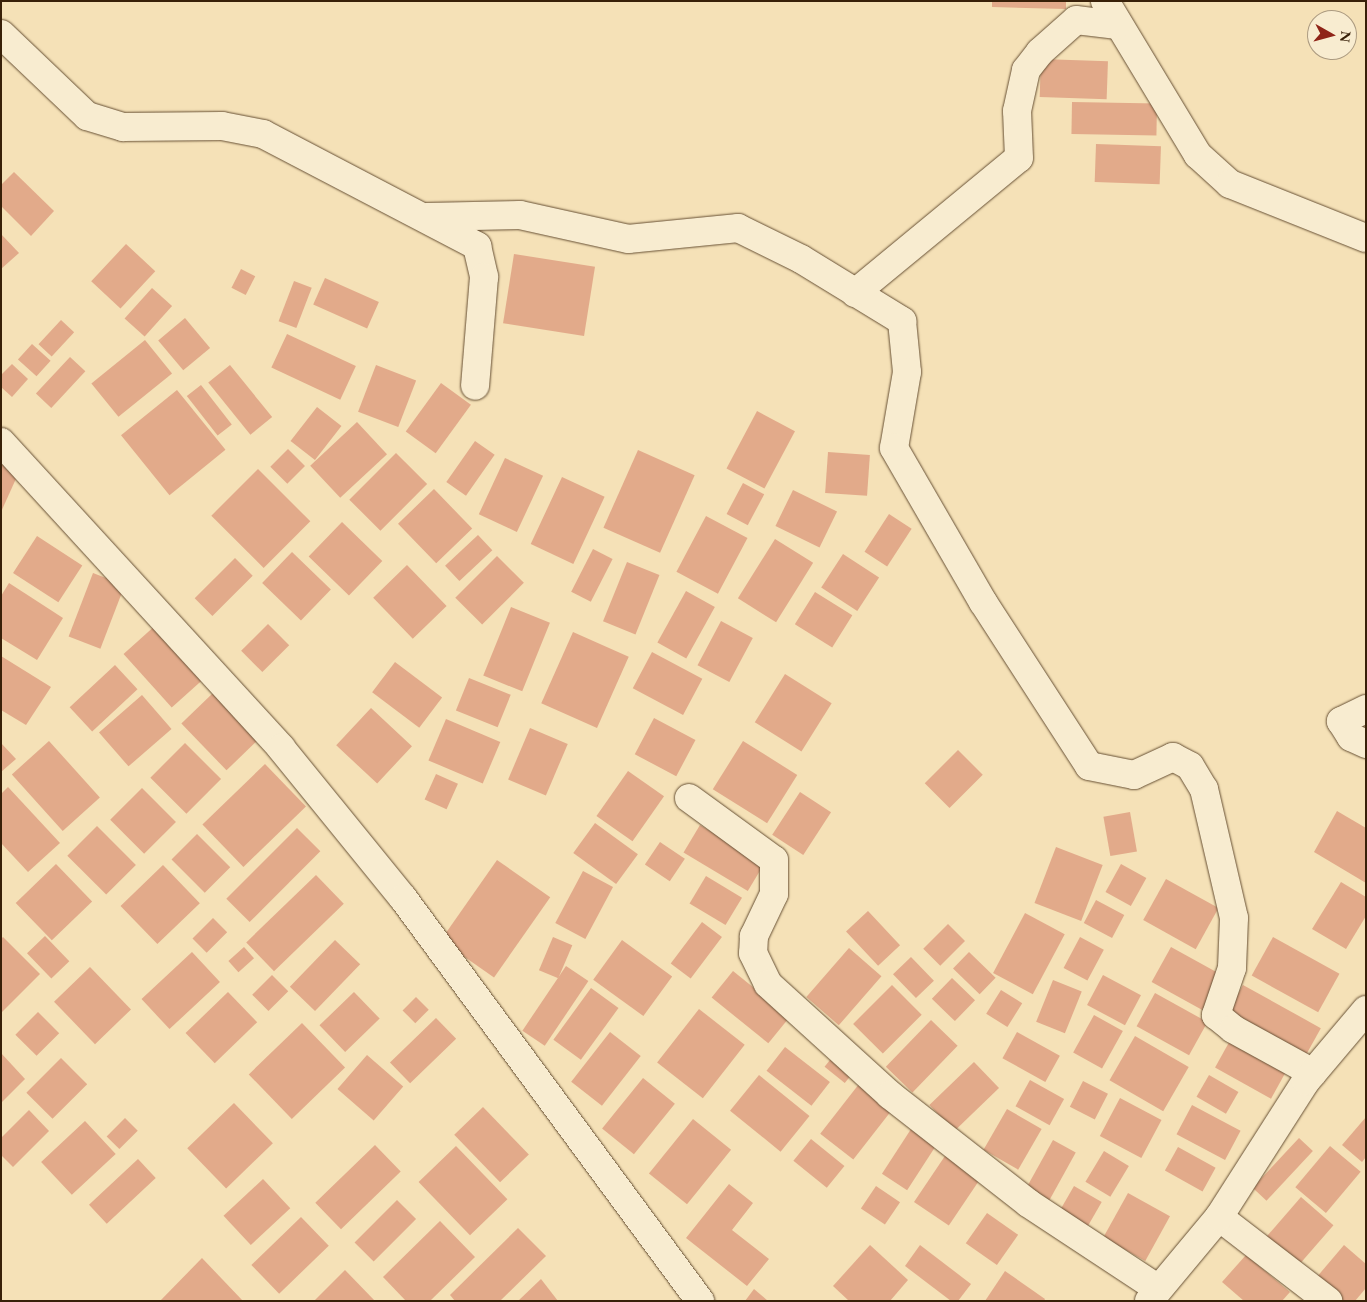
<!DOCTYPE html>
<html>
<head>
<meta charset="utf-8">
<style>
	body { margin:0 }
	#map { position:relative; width:1367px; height:1302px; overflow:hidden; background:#f5e1b7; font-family:"EB Garamond",serif }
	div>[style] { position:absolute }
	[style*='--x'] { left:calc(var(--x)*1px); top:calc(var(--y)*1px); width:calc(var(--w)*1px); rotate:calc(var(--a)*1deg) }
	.building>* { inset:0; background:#e2aa8a; transform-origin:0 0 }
	.roads { filter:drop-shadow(0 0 1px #675034) drop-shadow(0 0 1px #675034) }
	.minor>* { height:28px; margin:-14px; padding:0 14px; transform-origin:14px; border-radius:14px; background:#f8ecd0 }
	span { translate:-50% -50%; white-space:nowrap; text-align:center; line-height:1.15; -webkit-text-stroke:5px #f8ecd0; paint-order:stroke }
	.frame { position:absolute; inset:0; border:2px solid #382008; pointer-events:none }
	.north { position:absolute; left:1307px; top:10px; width:50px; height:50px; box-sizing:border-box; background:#f8ecd0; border:1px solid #ab9a80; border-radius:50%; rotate:97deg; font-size:14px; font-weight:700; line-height:20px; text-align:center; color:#382008 }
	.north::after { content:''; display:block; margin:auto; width:18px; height:22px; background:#8f2418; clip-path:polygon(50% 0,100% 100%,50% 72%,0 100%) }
</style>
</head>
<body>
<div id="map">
	<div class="building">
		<i style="clip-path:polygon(992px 1px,1066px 1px,1066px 9px,992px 7px)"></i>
		<i style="left:1041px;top:59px;width:67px;height:38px;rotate:2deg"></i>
		<i style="left:1072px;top:102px;width:85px;height:32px;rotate:1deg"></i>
		<i style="left:1096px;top:144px;width:65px;height:38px;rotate:2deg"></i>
		<i style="clip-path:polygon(14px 172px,54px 211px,31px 236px,1px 206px,1px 185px)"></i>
		<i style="clip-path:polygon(1px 234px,19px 253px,1px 269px)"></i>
		<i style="left:126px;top:244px;width:40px;height:51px;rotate:43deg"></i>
		<i style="left:514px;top:254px;width:82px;height:70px;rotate:9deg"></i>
		<i style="left:241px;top:269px;width:16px;height:21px;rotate:27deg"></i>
		<i style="left:325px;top:278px;width:59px;height:29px;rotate:24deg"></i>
		<i style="left:294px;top:281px;width:19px;height:43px;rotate:21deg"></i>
		<i style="left:152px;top:288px;width:27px;height:41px;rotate:42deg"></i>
		<i style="left:185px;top:318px;width:39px;height:35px;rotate:50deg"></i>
		<i style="left:61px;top:320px;width:18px;height:33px;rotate:43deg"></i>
		<i style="left:287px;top:334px;width:76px;height:37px;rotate:25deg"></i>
		<i style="left:145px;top:340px;width:43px;height:69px;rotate:51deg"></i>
		<i style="left:32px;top:344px;width:25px;height:21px;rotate:42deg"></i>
		<i style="left:70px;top:357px;width:21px;height:50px;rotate:43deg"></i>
		<i style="clip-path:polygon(12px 364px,28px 379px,12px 397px,1px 387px,1px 375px)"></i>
		<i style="left:230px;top:365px;width:67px;height:28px;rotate:51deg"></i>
		<i style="left:376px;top:365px;width:43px;height:50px;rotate:21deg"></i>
		<i style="left:441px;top:383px;width:37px;height:60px;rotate:36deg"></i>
		<i style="left:201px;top:385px;width:50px;height:18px;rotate:52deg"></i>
		<i style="left:177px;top:390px;width:77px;height:72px;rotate:51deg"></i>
		<i style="left:317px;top:407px;width:31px;height:43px;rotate:38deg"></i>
		<i style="left:757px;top:411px;width:43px;height:65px;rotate:28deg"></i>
		<i style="left:357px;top:422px;width:44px;height:64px;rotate:47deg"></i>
		<i style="left:475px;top:441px;width:24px;height:50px;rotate:35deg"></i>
		<i style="left:288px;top:449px;width:24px;height:25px;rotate:45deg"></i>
		<i style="left:638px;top:450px;width:62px;height:85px;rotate:24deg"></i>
		<i style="left:828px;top:452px;width:42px;height:41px;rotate:4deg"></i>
		<i style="left:396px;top:453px;width:44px;height:66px;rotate:45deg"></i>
		<i style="left:505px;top:458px;width:42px;height:62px;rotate:25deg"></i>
		<i style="clip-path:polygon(1px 464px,19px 472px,1px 512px)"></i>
		<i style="left:258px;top:469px;width:74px;height:66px;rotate:45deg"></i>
		<i style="left:562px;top:477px;width:47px;height:74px;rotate:25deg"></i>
		<i style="left:743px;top:483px;width:24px;height:35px;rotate:28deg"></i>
		<i style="left:434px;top:489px;width:55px;height:50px;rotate:46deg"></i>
		<i style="left:793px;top:490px;width:49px;height:40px;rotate:26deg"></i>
		<i style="left:889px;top:514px;width:27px;height:45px;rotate:33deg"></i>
		<i style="left:706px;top:516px;width:47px;height:63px;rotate:28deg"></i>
		<i style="left:342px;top:522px;width:56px;height:48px;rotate:44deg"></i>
		<i style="left:478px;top:535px;width:21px;height:45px;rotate:47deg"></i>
		<i style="left:37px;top:536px;width:54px;height:44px;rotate:33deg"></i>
		<i style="left:775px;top:539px;width:45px;height:70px;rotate:32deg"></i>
		<i style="left:593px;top:549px;width:22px;height:48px;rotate:27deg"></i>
		<i style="left:292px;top:552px;width:54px;height:43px;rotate:44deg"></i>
		<i style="left:843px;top:554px;width:43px;height:40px;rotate:33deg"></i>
		<i style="left:497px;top:556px;width:38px;height:59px;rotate:45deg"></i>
		<i style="left:235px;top:558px;width:25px;height:57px;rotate:45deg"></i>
		<i style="left:627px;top:562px;width:35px;height:64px;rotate:22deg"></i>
		<i style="left:407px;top:565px;width:57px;height:47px;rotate:46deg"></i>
		<i style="left:93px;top:573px;width:34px;height:68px;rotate:21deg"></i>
		<i style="clip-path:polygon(9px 583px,63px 618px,37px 660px,1px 638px,1px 596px)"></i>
		<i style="left:686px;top:591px;width:33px;height:59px;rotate:29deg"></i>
		<i style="left:815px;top:592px;width:44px;height:38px;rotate:32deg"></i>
		<i style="left:511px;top:607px;width:42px;height:74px;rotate:22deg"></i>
		<i style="left:721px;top:621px;width:36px;height:50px;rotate:28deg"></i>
		<i style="left:157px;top:624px;width:72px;height:45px;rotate:48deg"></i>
		<i style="left:268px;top:624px;width:30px;height:38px;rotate:45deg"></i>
		<i style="left:573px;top:632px;width:61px;height:78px;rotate:24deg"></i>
		<i style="left:652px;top:652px;width:57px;height:41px;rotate:28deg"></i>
		<i style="clip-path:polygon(1px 656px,51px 687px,26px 725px,1px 710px)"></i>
		<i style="left:395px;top:662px;width:59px;height:38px;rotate:37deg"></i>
		<i style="left:115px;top:665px;width:33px;height:62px;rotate:47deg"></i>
		<i style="left:785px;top:674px;width:55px;height:57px;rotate:32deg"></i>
		<i style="left:469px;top:678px;width:45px;height:35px;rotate:22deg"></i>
		<i style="left:213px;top:693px;width:65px;height:44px;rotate:46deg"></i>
		<i style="left:142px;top:695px;width:45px;height:57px;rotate:49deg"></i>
		<i style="left:371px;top:708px;width:56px;height:51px;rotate:43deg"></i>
		<i style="left:654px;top:718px;width:47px;height:41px;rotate:28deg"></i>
		<i style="left:446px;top:719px;width:59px;height:45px;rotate:23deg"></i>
		<i style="left:530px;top:728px;width:41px;height:56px;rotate:23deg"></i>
		<i style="left:49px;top:741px;width:76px;height:50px;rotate:48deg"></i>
		<i style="left:743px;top:741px;width:64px;height:57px;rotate:32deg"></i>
		<i style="clip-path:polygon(1px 743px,16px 759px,1px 772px)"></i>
		<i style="left:185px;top:743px;width:51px;height:49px;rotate:45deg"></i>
		<i style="left:958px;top:750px;width:35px;height:47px;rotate:45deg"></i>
		<i style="left:265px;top:764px;width:59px;height:87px;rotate:46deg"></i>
		<i style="left:628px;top:771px;width:44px;height:55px;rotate:35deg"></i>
		<i style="left:436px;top:774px;width:24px;height:28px;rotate:24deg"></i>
		<i style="clip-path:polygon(8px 787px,60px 843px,28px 872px,1px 843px,1px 794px)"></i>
		<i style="left:142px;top:788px;width:48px;height:45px;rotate:45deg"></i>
		<i style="left:800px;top:792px;width:37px;height:51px;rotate:33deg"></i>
		<i style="clip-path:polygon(1337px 811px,1366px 828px,1366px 883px,1314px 852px)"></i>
		<i style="left:1130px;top:812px;width:40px;height:27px;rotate:80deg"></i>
		<i style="left:595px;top:823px;width:53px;height:37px;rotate:36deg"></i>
		<i style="left:700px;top:825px;width:75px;height:32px;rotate:31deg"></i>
		<i style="left:97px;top:826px;width:55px;height:42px;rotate:45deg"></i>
		<i style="left:297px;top:828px;width:33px;height:100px;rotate:45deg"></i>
		<i style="left:197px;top:834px;width:47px;height:36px;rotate:45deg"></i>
		<i style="left:660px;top:842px;width:30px;height:27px;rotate:34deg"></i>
		<i style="left:1056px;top:847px;width:50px;height:60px;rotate:21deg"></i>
		<i style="left:497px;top:860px;width:65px;height:98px;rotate:35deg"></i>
		<i style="left:56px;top:864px;width:52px;height:56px;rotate:46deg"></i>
		<i style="left:1121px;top:864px;width:29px;height:32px;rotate:29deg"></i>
		<i style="left:163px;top:865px;width:53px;height:59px;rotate:46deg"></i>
		<i style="left:583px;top:871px;width:34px;height:59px;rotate:28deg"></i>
		<i style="left:316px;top:875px;width:40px;height:97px;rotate:46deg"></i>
		<i style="left:706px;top:876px;width:42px;height:32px;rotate:31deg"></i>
		<i style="left:1166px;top:879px;width:60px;height:47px;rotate:29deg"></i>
		<i style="clip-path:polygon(1341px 882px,1366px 897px,1366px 916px,1346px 949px,1312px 929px)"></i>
		<i style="left:1096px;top:900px;width:32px;height:26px;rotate:28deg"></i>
		<i style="left:868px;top:911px;width:47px;height:30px;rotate:47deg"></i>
		<i style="left:1025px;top:913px;width:45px;height:68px;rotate:28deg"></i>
		<i style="left:213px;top:918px;width:20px;height:29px;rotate:45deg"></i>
		<i style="left:702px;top:922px;width:25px;height:52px;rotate:37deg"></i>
		<i style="left:948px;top:924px;width:24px;height:35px;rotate:45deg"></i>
		<i style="left:45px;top:936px;width:35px;height:25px;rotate:46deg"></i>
		<i style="clip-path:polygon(3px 937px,40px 974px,1px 1013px,1px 939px)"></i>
		<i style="left:553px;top:937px;width:21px;height:36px;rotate:23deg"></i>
		<i style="left:1080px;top:937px;width:27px;height:35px;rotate:28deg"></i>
		<i style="left:1273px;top:937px;width:76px;height:44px;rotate:29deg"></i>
		<i style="left:335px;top:940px;width:35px;height:65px;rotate:44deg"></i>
		<i style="left:622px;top:940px;width:62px;height:49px;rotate:36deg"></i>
		<i style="left:244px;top:947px;width:15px;height:21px;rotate:48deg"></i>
		<i style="left:1171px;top:947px;width:58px;height:40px;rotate:29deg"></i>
		<i style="left:849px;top:948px;width:43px;height:65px;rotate:41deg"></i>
		<i style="left:192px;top:952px;width:41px;height:69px;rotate:47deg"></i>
		<i style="left:969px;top:952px;width:37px;height:23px;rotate:44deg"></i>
		<i style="left:911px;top:957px;width:33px;height:25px;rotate:46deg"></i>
		<i style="left:566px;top:966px;width:27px;height:78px;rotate:34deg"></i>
		<i style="left:90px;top:967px;width:59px;height:50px;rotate:46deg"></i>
		<i style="left:733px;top:971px;width:73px;height:34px;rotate:39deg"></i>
		<i style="left:272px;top:975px;width:23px;height:28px;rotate:45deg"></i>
		<i style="left:1103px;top:975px;width:43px;height:34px;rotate:28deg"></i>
		<i style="left:952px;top:978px;width:32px;height:29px;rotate:44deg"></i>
		<i style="left:1053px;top:980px;width:31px;height:45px;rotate:22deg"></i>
		<i style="left:892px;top:985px;width:42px;height:55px;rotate:45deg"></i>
		<i style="left:1243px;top:985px;width:89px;height:37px;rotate:29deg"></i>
		<i style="left:591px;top:988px;width:34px;height:64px;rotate:36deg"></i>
		<i style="left:1001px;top:990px;width:25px;height:28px;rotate:32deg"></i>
		<i style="left:228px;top:992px;width:42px;height:59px;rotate:46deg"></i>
		<i style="left:354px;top:992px;width:37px;height:48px;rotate:46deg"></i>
		<i style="left:1155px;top:993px;width:60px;height:38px;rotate:29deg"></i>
		<i style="left:416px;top:997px;width:18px;height:19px;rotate:45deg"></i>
		<i style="left:699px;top:1009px;width:58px;height:68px;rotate:38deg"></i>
		<i style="left:38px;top:1012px;width:30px;height:32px;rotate:45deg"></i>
		<i style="left:1094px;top:1015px;width:33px;height:43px;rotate:29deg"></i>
		<i style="left:436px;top:1018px;width:29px;height:64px;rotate:46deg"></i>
		<i style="left:931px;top:1020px;width:37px;height:65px;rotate:44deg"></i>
		<i style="left:302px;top:1023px;width:62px;height:74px;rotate:46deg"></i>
		<i style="left:610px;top:1032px;width:39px;height:63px;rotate:38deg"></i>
		<i style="left:1017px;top:1032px;width:49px;height:30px;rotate:29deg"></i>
		<i style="left:1135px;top:1036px;width:62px;height:51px;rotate:30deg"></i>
		<i style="left:1232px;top:1037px;width:64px;height:35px;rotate:29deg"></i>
		<i style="left:785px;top:1047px;width:57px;height:30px;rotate:38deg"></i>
		<i style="clip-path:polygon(1px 1053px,25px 1079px,1px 1103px)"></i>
		<i style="left:367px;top:1055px;width:48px;height:45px;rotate:41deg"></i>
		<i style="left:834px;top:1055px;width:26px;height:15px;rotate:39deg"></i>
		<i style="left:61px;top:1058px;width:37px;height:49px;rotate:45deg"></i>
		<i style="left:974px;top:1062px;width:36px;height:62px;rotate:46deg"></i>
		<i style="left:759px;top:1075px;width:65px;height:46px;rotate:39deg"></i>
		<i style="left:1209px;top:1075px;width:34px;height:25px;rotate:30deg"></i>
		<i style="left:643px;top:1078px;width:41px;height:65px;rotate:39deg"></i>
		<i style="left:1030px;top:1080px;width:39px;height:30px;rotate:29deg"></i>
		<i style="left:1083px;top:1081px;width:28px;height:29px;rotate:27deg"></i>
		<i style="left:859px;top:1084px;width:42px;height:63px;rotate:38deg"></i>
		<i style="left:1120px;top:1098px;width:47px;height:43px;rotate:28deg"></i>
		<i style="left:234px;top:1103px;width:56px;height:65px;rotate:46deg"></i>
		<i style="left:1192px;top:1105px;width:55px;height:33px;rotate:28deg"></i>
		<i style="left:483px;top:1107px;width:66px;height:40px;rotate:46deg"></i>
		<i style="left:1007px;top:1109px;width:40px;height:47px;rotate:30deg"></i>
		<i style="clip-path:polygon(29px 1110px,49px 1131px,13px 1167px,1px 1155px,1px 1138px)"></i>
		<i style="clip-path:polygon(1366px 1117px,1366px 1157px,1362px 1162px,1342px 1145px)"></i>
		<i style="left:125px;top:1118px;width:18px;height:26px;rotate:45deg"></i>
		<i style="left:693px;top:1119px;width:49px;height:70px;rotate:39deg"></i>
		<i style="left:85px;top:1121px;width:45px;height:60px;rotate:47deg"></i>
		<i style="left:913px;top:1126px;width:30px;height:57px;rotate:33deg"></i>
		<i style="left:1299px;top:1138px;width:19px;height:68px;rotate:43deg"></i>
		<i style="left:811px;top:1139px;width:43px;height:28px;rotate:39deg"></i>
		<i style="left:1053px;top:1140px;width:26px;height:55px;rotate:29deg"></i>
		<i style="left:375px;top:1145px;width:37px;height:83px;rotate:46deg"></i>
		<i style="left:456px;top:1146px;width:74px;height:52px;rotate:46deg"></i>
		<i style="left:1330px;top:1146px;width:40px;height:54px;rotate:40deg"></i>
		<i style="left:1178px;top:1147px;width:43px;height:27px;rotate:29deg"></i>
		<i style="left:1104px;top:1151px;width:29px;height:36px;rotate:31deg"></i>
		<i style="left:947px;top:1153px;width:42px;height:59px;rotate:34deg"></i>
		<i style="left:138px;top:1159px;width:26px;height:67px;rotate:47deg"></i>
		<i style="left:263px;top:1179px;width:40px;height:54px;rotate:47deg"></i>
		<i style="clip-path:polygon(729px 1184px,753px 1203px,732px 1230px,769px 1259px,747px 1286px,686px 1238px)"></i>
		<i style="left:876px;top:1186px;width:29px;height:27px;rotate:34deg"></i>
		<i style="left:1074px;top:1186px;width:32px;height:34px;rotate:30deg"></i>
		<i style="left:1128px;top:1193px;width:48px;height:51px;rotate:29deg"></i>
		<i style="left:1301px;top:1197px;width:43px;height:56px;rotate:41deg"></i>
		<i style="left:397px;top:1200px;width:27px;height:60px;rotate:45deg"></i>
		<i style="left:987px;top:1213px;width:38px;height:37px;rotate:35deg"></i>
		<i style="left:301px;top:1217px;width:40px;height:69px;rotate:46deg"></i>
		<i style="clip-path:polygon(440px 1221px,475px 1257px,430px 1301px,406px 1301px,383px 1277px)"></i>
		<i style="clip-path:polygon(518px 1228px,546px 1256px,500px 1301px,455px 1301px,450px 1295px)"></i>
		<i style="clip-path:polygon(870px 1245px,908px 1280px,890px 1301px,849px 1301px,833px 1286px)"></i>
		<i style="clip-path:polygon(920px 1245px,971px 1284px,958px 1301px,951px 1301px,905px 1266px)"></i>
		<i style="clip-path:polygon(1344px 1245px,1366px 1264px,1366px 1288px,1355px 1301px,1342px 1301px,1316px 1278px)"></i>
		<i style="clip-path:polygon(1246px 1255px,1290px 1292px,1282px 1301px,1244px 1301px,1222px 1282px)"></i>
		<i style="clip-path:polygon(202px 1258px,243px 1301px,160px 1301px)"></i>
		<i style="clip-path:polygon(345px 1270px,375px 1301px,314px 1301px)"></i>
		<i style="clip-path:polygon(1005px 1271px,1045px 1299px,1044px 1301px,985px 1301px)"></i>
		<i style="clip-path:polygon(541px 1279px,558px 1301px,518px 1301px)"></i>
		<i style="clip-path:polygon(754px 1289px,768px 1301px,745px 1301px)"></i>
	</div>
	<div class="roads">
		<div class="minor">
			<i style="--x:1105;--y:1;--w:180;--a:58.9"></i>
			<i style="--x:1198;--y:155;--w:43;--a:42.2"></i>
			<i style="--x:1230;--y:184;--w:146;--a:21.7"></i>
			<i style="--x:1;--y:34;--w:119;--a:43.6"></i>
			<i style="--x:87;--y:116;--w:38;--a:17"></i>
			<i style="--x:123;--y:127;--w:99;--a:-0.6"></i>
			<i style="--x:222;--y:126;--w:42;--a:11"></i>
			<i style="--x:263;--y:134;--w:242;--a:27.6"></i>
			<i style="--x:477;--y:246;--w:32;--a:77"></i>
			<i style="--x:484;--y:277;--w:109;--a:94.7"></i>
			<i style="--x:427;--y:217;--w:93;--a:-1.2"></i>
			<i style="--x:520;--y:215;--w:111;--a:12.5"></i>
			<i style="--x:628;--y:239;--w:111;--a:-5.7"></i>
			<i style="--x:738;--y:228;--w:70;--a:26.2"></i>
			<i style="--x:801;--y:259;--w:119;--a:31.5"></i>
			<i style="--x:902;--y:321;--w:51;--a:84.4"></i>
			<i style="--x:907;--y:372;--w:77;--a:99.7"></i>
			<i style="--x:894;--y:448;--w:178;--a:60"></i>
			<i style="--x:983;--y:602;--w:195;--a:57.1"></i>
			<i style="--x:1089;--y:766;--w:46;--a:11.3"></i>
			<i style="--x:1134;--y:775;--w:43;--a:-24.8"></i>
			<i style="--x:1173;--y:757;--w:19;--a:28"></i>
			<i style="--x:1190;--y:766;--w:27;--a:59"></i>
			<i style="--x:1204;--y:789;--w:132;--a:76.9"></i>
			<i style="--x:1234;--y:918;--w:50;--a:92.3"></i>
			<i style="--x:1232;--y:968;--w:50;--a:108.8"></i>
			<i style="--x:1216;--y:1015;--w:22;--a:39"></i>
			<i style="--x:1233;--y:1029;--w:91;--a:28.8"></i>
			<i style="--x:855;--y:293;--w:212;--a:-39.5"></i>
			<i style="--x:1019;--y:158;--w:47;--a:-92.4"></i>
			<i style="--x:1017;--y:111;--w:42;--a:-77.6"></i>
			<i style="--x:1026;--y:70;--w:23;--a:-52"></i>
			<i style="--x:1040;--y:52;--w:48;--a:-41.6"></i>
			<i style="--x:1076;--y:20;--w:40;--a:7.1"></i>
			<i style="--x:1;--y:442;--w:415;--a:47.5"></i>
			<i style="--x:281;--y:748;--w:193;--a:50.9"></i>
			<i style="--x:403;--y:898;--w:501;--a:53.61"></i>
			<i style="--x:1366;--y:709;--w:28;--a:154"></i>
			<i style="--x:1341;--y:721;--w:19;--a:58"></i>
			<i style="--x:1351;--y:737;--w:17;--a:25"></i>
			<i style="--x:689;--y:798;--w:105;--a:36.1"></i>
			<i style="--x:774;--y:860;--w:34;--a:90"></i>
			<i style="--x:774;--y:894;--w:47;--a:115.5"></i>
			<i style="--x:754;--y:936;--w:17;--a:93"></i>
			<i style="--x:753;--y:953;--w:34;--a:64"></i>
			<i style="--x:768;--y:984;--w:165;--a:42.3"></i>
			<i style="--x:890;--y:1095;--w:175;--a:38"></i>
			<i style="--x:1028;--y:1203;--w:154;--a:33.4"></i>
			<i style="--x:1219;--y:1217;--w:138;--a:37.6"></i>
			<i style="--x:1149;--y:1301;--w:109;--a:-50.2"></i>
			<i style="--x:1219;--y:1217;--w:161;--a:-57.4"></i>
			<i style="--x:1306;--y:1081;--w:93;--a:-49.8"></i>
		</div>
	</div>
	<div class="frame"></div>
	<div class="north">N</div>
</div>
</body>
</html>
